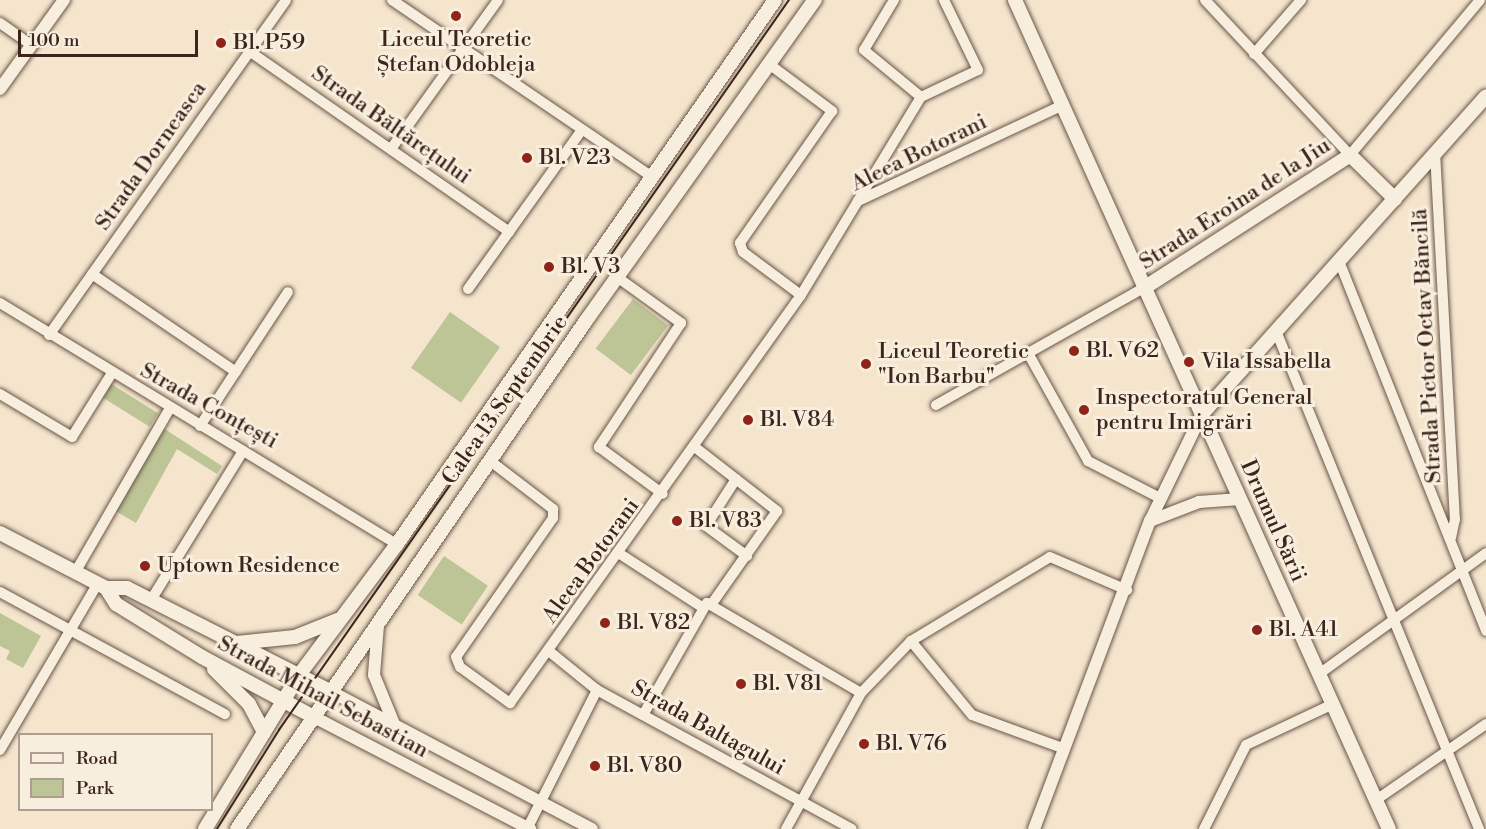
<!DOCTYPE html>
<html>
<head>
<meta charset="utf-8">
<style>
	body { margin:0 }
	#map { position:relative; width:1486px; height:829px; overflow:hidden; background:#f4e5cc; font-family:"Libre Bodoni",serif }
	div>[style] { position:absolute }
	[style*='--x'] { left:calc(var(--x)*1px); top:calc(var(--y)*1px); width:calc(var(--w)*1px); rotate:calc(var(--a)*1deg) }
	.green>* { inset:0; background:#bdc496; transform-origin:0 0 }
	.roads { filter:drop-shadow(0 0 2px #6a5549) drop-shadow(0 0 2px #6a5549) }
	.minor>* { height:10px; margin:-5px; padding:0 5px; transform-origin:5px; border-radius:5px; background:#f8eede }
	.tertiary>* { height:12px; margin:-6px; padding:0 6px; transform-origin:6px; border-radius:6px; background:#f8eede }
	.secondary>* { height:14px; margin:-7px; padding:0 7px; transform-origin:7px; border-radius:7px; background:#f8eede }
	.tram>* { height:1.5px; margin:-0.75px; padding:0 0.75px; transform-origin:0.75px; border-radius:0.75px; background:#3c251d }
	.dots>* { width:16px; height:16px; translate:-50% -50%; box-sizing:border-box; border:3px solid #f8eede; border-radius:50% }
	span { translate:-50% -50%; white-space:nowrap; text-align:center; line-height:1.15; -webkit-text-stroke:6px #f8eede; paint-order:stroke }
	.poi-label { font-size:22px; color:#3c251d }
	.left { translate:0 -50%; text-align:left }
	.street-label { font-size:22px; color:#3c251d }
	.legend { position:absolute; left:18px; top:733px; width:195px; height:78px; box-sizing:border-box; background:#f8eede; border:2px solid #ad9e91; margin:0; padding:8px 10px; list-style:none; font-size:18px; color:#3c251d }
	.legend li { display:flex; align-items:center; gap:12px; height:30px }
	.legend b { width:30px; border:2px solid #ad9e91 }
	.scale { position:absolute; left:18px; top:30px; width:180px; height:27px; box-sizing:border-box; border:3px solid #3c251d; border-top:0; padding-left:8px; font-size:18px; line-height:21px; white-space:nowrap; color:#3c251d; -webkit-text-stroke:4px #f8eede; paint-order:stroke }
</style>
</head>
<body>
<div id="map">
	<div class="green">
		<i style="left:633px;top:299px;width:44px;height:62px;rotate:37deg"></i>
		<i style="left:450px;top:312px;width:61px;height:68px;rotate:35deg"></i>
		<i style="left:108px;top:382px;width:59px;height:16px;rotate:32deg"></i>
		<i style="clip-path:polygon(163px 428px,222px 466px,217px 474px,177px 449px,136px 523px,114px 510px)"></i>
		<i style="left:444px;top:556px;width:53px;height:47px;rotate:34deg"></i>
		<i style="clip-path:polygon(0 613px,41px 636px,23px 668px,6px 659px,10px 651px,0 646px)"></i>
	</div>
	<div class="roads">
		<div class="minor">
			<i style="--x:392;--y:0;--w:315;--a:34.2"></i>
			<i style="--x:894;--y:0;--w:58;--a:121"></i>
			<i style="--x:864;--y:50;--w:74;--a:39.5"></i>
			<i style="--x:1205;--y:0;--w:212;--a:46.9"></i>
			<i style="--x:1350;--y:155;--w:202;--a:-50"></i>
			<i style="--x:0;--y:23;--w:39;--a:35"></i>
			<i style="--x:249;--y:51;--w:317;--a:34.8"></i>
			<i style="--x:1254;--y:54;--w:72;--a:-49"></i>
			<i style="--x:769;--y:64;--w:79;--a:36.7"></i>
			<i style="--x:832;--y:111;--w:161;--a:124.9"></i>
			<i style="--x:740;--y:243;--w:9;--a:72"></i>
			<i style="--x:743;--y:252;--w:72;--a:36.6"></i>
			<i style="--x:391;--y:149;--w:183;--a:-54.3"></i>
			<i style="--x:1435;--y:152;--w:368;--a:86.9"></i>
			<i style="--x:1455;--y:519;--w:19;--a:102"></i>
			<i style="--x:858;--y:201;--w:224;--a:-25.1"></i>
			<i style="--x:1339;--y:261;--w:398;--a:68.3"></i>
			<i style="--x:92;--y:274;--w:174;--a:34.2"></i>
			<i style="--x:617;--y:277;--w:79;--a:35.7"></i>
			<i style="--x:681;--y:323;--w:149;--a:123.5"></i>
			<i style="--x:599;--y:447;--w:79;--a:36.3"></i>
			<i style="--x:468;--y:289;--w:196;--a:-54.4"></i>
			<i style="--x:0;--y:303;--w:464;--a:31.3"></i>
			<i style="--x:1276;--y:331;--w:538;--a:67.82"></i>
			<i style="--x:49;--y:335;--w:410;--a:-54.7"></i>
			<i style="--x:1028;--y:353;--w:124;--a:60.9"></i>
			<i style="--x:1088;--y:461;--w:81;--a:27.2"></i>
			<i style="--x:0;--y:394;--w:84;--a:30.8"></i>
			<i style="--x:72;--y:437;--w:75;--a:-58"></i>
			<i style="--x:936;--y:405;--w:239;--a:-29.4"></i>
			<i style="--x:200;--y:426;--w:160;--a:-56.7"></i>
			<i style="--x:696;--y:448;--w:103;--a:37.9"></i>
			<i style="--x:777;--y:511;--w:111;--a:125.1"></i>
			<i style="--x:489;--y:460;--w:81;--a:37.4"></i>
			<i style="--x:553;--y:509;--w:9;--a:90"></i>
			<i style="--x:553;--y:518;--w:169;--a:124.9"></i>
			<i style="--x:456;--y:657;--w:11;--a:68"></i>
			<i style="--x:460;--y:667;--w:62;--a:35.8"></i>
			<i style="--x:510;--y:703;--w:501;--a:-54.5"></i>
			<i style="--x:801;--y:295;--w:232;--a:-58.8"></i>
			<i style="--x:921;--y:97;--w:63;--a:-25.3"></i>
			<i style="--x:978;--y:70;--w:78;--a:-115.9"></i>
			<i style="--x:736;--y:479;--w:56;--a:122.6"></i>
			<i style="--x:706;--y:526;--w:51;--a:36.2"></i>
			<i style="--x:620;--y:554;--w:98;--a:32.9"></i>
			<i style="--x:76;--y:571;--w:188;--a:-60"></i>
			<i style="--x:0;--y:592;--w:256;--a:28.5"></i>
			<i style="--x:151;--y:600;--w:175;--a:-58.3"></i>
			<i style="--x:911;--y:641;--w:96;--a:50.5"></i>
			<i style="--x:972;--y:715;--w:99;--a:20.1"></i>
			<i style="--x:550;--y:652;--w:60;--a:39"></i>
			<i style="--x:597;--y:690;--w:290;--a:28.6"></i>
			<i style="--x:1319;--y:674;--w:206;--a:-35.9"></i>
			<i style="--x:643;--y:715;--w:129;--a:-60.3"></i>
			<i style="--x:707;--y:603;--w:178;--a:30.3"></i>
			<i style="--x:0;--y:750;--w:194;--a:-59.6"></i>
			<i style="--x:1376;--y:800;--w:134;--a:-34.6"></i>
			<i style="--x:527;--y:829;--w:156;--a:-63.3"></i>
			<i style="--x:786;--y:829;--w:155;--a:-61.1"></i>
			<i style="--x:861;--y:693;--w:72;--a:-46.1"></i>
			<i style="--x:911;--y:641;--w:162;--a:-31.1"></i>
			<i style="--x:1050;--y:557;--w:84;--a:23.2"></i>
			<i style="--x:1204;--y:829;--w:94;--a:-63.4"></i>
			<i style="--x:1246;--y:745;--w:96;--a:-25.2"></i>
		</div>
		<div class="tertiary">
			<i style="--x:0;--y:89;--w:110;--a:-54.3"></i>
			<i style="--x:1150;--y:521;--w:53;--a:-21.2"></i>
			<i style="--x:1199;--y:502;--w:41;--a:-4.2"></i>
			<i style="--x:378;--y:625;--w:50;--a:94.6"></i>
			<i style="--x:374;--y:675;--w:53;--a:67.8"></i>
			<i style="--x:330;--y:691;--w:296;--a:27.8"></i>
			<i style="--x:312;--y:716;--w:246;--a:27.4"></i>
			<i style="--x:1034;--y:829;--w:329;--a:-69.4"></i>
			<i style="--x:1150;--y:521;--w:119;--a:-64.1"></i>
		</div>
		<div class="secondary">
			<i style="--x:1015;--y:0;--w:909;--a:65.72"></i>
			<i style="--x:1144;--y:288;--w:245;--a:-32.8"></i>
			<i style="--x:1350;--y:155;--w:63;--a:44.4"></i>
			<i style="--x:1202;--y:414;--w:426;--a:-48.2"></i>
			<i style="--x:0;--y:533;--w:119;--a:27.4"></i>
			<i style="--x:106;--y:588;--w:21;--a:0"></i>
			<i style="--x:127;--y:588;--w:228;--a:26.9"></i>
			<i style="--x:106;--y:588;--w:19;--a:58"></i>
			<i style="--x:116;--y:604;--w:101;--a:31.6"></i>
			<i style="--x:202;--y:657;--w:125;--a:28.2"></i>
			<i style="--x:237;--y:643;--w:58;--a:-5.9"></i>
			<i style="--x:295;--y:637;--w:45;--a:-22"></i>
			<i style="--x:214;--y:669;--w:49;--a:45"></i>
			<i style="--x:249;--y:704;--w:32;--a:62"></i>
			<i style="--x:205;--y:829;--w:180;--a:-58.6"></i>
			<i style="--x:299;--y:675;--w:164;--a:-53.2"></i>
			<i style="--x:397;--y:544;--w:662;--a:-55.21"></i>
			<i style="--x:237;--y:829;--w:615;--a:-55.53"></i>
			<i style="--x:585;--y:322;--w:396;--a:-54.5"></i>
		</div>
	</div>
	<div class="tram">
		<i style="--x:217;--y:829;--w:117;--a:-57.9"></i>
		<i style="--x:279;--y:730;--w:891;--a:-55.06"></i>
	</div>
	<div class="dots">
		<i style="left:456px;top:16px;background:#8f2418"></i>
		<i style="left:221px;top:43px;background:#8f2418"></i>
		<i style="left:527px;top:158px;background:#8f2418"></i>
		<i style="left:549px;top:267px;background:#8f2418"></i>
		<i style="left:1074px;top:351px;background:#8f2418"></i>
		<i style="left:1189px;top:362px;background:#8f2418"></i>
		<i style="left:866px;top:364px;background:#8f2418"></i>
		<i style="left:1084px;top:410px;background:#8f2418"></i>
		<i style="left:748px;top:420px;background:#8f2418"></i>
		<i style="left:677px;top:521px;background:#8f2418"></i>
		<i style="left:145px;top:566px;background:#8f2418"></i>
		<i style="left:605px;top:623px;background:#8f2418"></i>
		<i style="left:1257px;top:630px;background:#8f2418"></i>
		<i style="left:741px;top:684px;background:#8f2418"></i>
		<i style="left:864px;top:744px;background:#8f2418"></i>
		<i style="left:595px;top:766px;background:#8f2418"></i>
	</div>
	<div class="poi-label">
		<span style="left:456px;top:52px">Liceul Teoretic<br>Ștefan Odobleja</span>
		<span class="left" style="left:233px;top:43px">Bl. P59</span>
		<span class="left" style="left:539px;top:158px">Bl. V23</span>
		<span class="left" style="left:561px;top:267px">Bl. V3</span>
		<span class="left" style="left:878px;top:364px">Liceul Teoretic<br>"Ion Barbu"</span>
		<span class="left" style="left:1086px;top:351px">Bl. V62</span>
		<span class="left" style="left:1201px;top:362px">Vila Issabella</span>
		<span class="left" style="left:1096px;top:410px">Inspectoratul General<br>pentru Imigrări</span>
		<span class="left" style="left:760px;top:420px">Bl. V84</span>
		<span class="left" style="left:689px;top:521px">Bl. V83</span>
		<span class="left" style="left:157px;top:566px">Uptown Residence</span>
		<span class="left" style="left:617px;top:623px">Bl. V82</span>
		<span class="left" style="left:1269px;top:630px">Bl. A41</span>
		<span class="left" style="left:753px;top:684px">Bl. V81</span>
		<span class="left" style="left:876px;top:744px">Bl. V76</span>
		<span class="left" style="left:607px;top:766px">Bl. V80</span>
	</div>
	<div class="street-label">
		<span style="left:391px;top:125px;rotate:35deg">Strada Băltărețului</span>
		<span style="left:919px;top:153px;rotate:-26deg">Aleea Botorani</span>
		<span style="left:151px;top:156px;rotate:-55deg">Strada Dorneasca</span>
		<span style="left:1235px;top:204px;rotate:-33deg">Strada Eroina de la Jiu</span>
		<span style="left:1427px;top:346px;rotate:-93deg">Strada Pictor Octav Băncilă</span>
		<span style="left:505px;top:400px;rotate:-55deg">Calea 13 Septembrie</span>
		<span style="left:209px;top:406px;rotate:29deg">Strada Conțești</span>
		<span style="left:1273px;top:521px;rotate:66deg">Drumul Sării</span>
		<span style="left:591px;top:561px;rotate:-54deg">Aleea Botorani</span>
		<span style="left:323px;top:697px;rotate:28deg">Strada Mihail Sebastian</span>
		<span style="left:708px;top:728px;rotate:29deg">Strada Baltagului</span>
	</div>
	<ul class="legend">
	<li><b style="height:8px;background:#f8eede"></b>Road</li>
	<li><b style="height:16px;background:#bdc496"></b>Park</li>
	</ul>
	<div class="scale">100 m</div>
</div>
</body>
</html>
